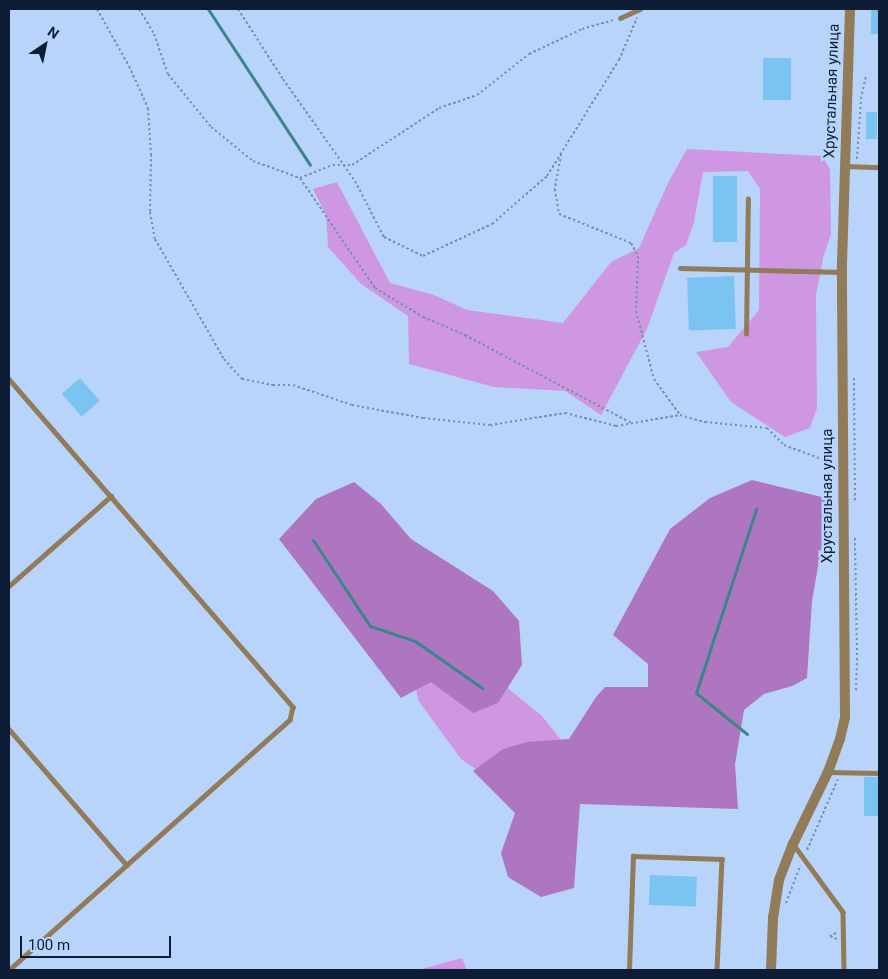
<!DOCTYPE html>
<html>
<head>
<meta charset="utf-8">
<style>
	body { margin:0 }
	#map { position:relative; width:888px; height:979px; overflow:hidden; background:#b8d4fb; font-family:Roboto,sans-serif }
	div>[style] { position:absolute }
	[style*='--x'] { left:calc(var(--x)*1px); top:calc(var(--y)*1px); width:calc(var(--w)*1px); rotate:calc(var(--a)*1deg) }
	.green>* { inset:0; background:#cf97e2 }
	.forest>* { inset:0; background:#ae76c0 }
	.stream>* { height:3px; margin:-1.5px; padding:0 1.5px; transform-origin:1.5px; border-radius:1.5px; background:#3b8688 }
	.building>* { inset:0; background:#7bc4f2; transform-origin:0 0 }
	.path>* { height:2px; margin-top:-1px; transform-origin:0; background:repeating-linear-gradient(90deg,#778fb0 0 2.5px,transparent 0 5px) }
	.service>* { height:4.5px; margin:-2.25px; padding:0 2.25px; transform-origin:2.25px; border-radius:2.25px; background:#917b59 }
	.tertiary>* { height:10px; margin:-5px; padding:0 5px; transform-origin:5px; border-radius:5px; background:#917b59 }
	span { translate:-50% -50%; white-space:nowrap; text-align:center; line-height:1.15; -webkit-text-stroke:5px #b8d4fb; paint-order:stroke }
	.street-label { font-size:15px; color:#0c1d35 }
	.frame { position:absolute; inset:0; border:10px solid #0c1d35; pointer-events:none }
	.north { position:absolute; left:20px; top:20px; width:50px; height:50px; -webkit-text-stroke:4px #b8d4fb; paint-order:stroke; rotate:34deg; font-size:14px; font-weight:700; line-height:20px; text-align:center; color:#0c1d35 }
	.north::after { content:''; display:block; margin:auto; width:18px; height:22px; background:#0c1d35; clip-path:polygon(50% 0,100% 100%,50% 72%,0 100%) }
	.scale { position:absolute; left:20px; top:936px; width:151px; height:22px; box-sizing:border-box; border:2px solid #0c1d35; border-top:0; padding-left:6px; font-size:15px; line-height:18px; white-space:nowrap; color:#0c1d35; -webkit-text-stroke:4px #b8d4fb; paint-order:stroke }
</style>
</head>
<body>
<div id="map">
	<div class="green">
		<i style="clip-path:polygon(687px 149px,822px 156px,830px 169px,831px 234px,823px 258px,816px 296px,817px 408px,810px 428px,785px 437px,731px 402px,696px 352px,728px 347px,759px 310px,760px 189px,748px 171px,703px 172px,694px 222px,686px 245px,674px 253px,647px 329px,601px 415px,565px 391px,494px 387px,409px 364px,408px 316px,361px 284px,328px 247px,326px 215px,313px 189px,337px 182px,390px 283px,434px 295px,467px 310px,563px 323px,611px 262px,639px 248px,668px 183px)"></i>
		<i style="clip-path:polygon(412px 665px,484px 669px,542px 716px,580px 764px,507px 790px,461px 759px,418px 700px)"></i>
		<i style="clip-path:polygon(462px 958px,467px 970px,418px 970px)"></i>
	</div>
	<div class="forest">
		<i style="clip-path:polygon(752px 480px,830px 499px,812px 601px,807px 678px,792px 686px,764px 694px,744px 710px,735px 764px,738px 809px,580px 804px,574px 888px,541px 897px,508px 877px,501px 853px,515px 813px,473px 771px,503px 749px,527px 742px,569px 739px,596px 697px,605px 687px,648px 687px,648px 664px,613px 635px,670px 529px,710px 498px)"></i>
		<i style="clip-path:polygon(354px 482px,381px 504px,411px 539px,493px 591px,519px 621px,522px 665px,498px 703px,473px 713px,431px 682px,401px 698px,279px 539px,316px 499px)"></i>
	</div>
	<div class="stream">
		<i style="--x:208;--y:9;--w:186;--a:56.8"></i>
		<i style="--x:313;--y:540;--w:103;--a:56.5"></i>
		<i style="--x:370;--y:626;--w:47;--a:18.4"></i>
		<i style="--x:415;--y:641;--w:82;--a:35"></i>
		<i style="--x:747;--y:734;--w:65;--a:-141.2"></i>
		<i style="--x:696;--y:693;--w:194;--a:-71.9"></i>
	</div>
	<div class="building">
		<i style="left:871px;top:9px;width:8px;height:25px"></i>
		<i style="left:763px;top:58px;width:28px;height:42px"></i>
		<i style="left:866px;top:112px;width:11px;height:27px"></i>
		<i style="left:713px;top:176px;width:24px;height:66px"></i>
		<i style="left:734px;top:276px;width:53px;height:47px;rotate:88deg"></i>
		<i style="left:80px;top:378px;width:30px;height:24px;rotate:49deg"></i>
		<i style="left:864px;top:777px;width:15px;height:39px"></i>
		<i style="left:650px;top:875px;width:47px;height:30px;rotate:2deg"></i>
	</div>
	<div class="path">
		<i style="--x:97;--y:9;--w:65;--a:60.7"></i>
		<i style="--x:129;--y:66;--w:46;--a:65.7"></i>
		<i style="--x:148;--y:108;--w:46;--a:86.3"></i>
		<i style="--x:151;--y:154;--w:58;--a:91"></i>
		<i style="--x:150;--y:212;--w:27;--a:80"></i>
		<i style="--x:155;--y:239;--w:138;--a:60.1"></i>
		<i style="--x:224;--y:359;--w:27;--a:48"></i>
		<i style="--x:242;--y:379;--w:32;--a:11"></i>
		<i style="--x:273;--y:385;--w:20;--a:0"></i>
		<i style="--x:293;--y:385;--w:62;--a:18.7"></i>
		<i style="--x:352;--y:405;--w:72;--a:10.4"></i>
		<i style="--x:423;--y:418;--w:67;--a:6"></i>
		<i style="--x:490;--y:425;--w:76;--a:-9.1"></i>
		<i style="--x:565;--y:413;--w:53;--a:14.3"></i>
		<i style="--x:616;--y:426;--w:65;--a:-9.8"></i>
		<i style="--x:680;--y:415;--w:26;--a:16"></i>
		<i style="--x:705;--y:422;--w:62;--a:5.5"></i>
		<i style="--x:767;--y:428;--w:24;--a:45"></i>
		<i style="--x:784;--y:445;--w:43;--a:20.6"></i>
		<i style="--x:824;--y:460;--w:16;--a:50"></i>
		<i style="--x:139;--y:9;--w:29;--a:59"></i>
		<i style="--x:154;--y:34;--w:42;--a:70.7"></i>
		<i style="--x:168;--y:74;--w:68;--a:50.9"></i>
		<i style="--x:211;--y:127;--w:54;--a:39"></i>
		<i style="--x:253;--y:161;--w:50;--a:19.9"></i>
		<i style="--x:300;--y:178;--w:35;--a:-22"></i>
		<i style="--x:333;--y:165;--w:19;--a:0"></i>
		<i style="--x:352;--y:165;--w:104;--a:-33.2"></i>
		<i style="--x:439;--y:108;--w:40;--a:-18.9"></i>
		<i style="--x:477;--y:95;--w:66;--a:-38.3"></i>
		<i style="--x:529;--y:54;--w:59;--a:-25.3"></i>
		<i style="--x:582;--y:29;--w:32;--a:-16"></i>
		<i style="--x:238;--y:9;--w:83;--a:57.3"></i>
		<i style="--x:283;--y:79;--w:125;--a:54.8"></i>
		<i style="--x:355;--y:181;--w:63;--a:62.6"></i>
		<i style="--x:384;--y:237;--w:43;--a:26"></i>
		<i style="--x:423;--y:256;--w:76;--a:-24.9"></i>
		<i style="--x:492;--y:224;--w:73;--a:-41.1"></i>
		<i style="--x:547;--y:176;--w:137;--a:-58.2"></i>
		<i style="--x:619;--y:60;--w:46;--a:-66.8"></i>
		<i style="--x:561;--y:154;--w:36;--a:100"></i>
		<i style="--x:555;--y:189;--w:25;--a:81"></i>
		<i style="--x:559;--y:214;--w:78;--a:21.9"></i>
		<i style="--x:631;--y:243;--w:15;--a:62"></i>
		<i style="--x:638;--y:256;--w:55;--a:92.1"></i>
		<i style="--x:636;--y:311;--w:70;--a:75.2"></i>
		<i style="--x:654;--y:379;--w:44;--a:54.2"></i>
		<i style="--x:857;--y:159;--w:60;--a:-86.2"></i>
		<i style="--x:861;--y:99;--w:24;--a:-78"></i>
		<i style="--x:300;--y:178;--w:133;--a:55.7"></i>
		<i style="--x:375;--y:288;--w:56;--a:31.1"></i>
		<i style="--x:423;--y:317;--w:46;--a:23.2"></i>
		<i style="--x:465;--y:335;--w:188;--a:27.9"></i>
		<i style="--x:854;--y:378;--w:123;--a:89.5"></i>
		<i style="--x:855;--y:538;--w:120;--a:89"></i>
		<i style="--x:857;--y:658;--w:35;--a:92"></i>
		<i style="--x:807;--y:850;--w:77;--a:-66.4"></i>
		<i style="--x:786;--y:903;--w:40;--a:-69"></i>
		<i style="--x:836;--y:933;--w:7;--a:153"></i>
		<i style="--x:830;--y:936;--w:8;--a:23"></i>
	</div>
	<div class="service">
		<i style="--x:620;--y:18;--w:22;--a:-24"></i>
		<i style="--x:845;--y:166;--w:34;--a:2"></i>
		<i style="--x:680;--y:268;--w:162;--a:1.4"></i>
		<i style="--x:746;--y:334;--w:135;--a:-89.2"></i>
		<i style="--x:9;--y:379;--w:434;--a:49.1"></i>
		<i style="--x:293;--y:707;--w:13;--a:103"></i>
		<i style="--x:290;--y:720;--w:376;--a:138.3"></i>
		<i style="--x:9;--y:586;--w:136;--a:-41.4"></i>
		<i style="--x:9;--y:729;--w:180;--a:49.1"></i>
		<i style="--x:829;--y:772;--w:50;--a:1.1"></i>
		<i style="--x:794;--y:845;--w:83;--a:53.8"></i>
		<i style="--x:843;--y:912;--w:58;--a:89"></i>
		<i style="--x:629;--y:970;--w:114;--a:-88"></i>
		<i style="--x:633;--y:856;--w:89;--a:1.9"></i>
		<i style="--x:722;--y:859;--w:111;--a:92.6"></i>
	</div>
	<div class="tertiary">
		<i style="--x:771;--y:970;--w:52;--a:-87.8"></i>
		<i style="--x:773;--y:918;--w:38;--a:-81"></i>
		<i style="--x:779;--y:880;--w:39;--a:-69"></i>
		<i style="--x:793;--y:844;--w:80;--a:-64.1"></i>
		<i style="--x:828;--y:772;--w:35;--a:-70"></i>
		<i style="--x:840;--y:739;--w:22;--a:-77"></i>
		<i style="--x:845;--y:718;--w:454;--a:-90.4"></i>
		<i style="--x:842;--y:264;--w:255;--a:-88.2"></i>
	</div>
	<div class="street-label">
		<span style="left:832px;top:91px;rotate:-88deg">Хрустальная улица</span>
		<span style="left:828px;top:496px;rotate:-90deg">Хрустальная улица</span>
	</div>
	<div class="frame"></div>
	<div class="north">N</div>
	<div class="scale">100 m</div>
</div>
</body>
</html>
